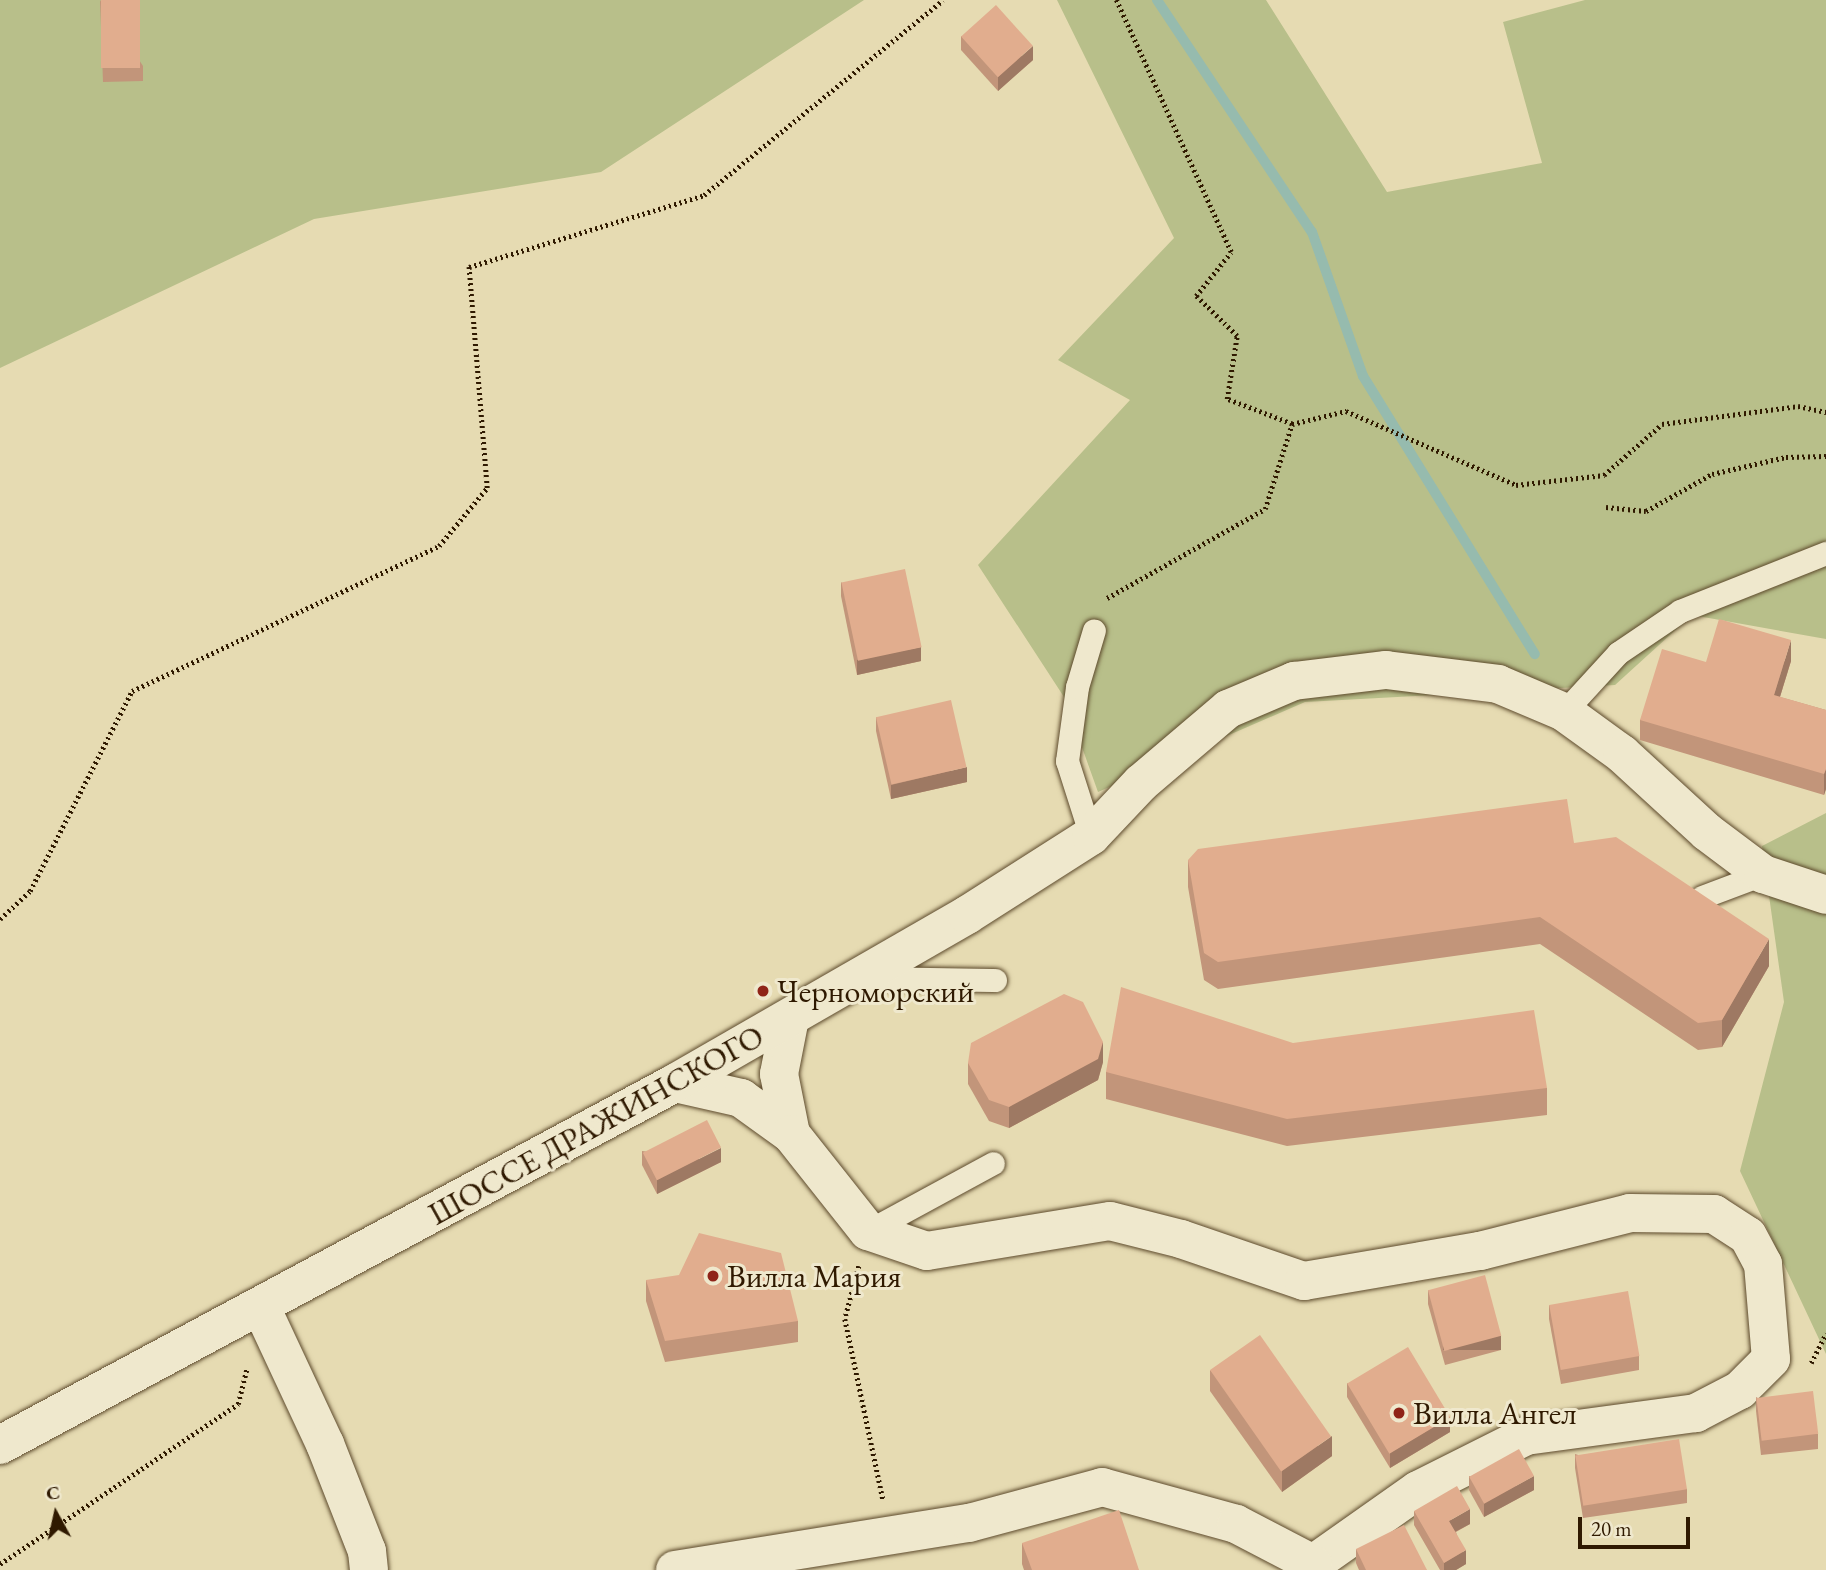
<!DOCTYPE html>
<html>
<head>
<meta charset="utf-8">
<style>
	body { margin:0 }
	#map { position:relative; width:1826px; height:1570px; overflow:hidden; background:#e6dbb2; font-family:"EB Garamond",serif }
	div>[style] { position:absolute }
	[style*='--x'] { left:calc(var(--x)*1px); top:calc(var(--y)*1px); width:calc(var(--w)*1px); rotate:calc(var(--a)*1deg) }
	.green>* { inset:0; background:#b8bf8a }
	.stream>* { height:10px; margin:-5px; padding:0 5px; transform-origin:5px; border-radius:5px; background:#96bbae }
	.path>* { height:4.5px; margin-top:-2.25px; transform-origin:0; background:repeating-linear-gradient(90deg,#2f1900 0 2px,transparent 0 5.5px) }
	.roads { filter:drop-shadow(0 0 2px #5d4a2c) drop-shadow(0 0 2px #5d4a2c) }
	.service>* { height:23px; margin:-11.5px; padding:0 11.5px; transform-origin:11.5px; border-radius:11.5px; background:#efe8cd }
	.minor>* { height:38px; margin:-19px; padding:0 19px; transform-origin:19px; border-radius:19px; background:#efe8cd }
	.secondary>* { height:38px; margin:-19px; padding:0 19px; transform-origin:19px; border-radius:19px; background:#efe8cd }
	.wall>* { inset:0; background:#c2957a }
	.shaded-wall>* { inset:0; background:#9e7963; transform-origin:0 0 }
	.building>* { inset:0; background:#e1ad8e; transform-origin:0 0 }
	.dots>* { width:19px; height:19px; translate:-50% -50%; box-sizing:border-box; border:4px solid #efe8cd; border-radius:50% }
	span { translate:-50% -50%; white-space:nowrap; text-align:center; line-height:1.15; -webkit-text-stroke:6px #efe8cd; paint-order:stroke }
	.poi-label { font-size:32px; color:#2f1900 }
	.left { translate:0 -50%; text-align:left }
	.street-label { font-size:32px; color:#2f1900 }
	.north { position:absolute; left:21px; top:1479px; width:70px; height:70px; -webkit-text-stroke:5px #efe8cd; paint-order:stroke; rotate:352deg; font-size:19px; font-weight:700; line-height:28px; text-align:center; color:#2f1900 }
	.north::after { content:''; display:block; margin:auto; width:24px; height:32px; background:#2f1900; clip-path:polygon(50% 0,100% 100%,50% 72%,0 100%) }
	.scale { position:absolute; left:1578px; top:1517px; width:112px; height:32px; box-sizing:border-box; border:4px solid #2f1900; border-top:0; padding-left:9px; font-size:21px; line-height:24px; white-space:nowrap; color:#2f1900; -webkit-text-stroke:5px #efe8cd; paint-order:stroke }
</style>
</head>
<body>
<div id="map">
	<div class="green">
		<i style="clip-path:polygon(0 0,864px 0,601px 172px,314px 219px,0 368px)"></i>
		<i style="clip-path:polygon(1057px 0,1266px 0,1387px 192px,1542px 163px,1503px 22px,1585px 0,1826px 0,1826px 639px,1692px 615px,1615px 685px,1305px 702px,1098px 792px,1064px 697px,978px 565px,1130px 400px,1058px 360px,1174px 238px)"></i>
		<i style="clip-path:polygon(1826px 813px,1826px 1354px,1740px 1171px,1784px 1002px,1762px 846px)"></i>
	</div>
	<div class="stream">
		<i style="--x:1157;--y:0;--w:279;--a:56.3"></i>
		<i style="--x:1312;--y:232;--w:153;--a:70.5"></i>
		<i style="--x:1363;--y:376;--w:327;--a:58.3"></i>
	</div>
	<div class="path">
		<i style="--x:1292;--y:424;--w:56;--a:-13.5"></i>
		<i style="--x:1346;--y:411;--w:185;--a:23.5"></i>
		<i style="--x:1516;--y:485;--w:89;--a:-6.5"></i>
		<i style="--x:1604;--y:475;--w:77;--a:-41.3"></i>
		<i style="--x:1662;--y:424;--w:137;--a:-7.5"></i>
		<i style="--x:1798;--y:406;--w:29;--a:12"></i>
		<i style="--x:1606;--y:507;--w:40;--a:5.7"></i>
		<i style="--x:1646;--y:511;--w:76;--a:-29.3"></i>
		<i style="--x:1712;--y:474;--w:76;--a:-12.9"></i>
		<i style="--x:1786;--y:457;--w:40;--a:-1.4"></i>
		<i style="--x:1107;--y:598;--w:181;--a:-29.4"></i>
		<i style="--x:1265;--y:509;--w:89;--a:-72.4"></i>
		<i style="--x:1292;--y:424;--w:70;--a:-159"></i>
		<i style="--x:1227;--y:399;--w:64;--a:-81"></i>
		<i style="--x:1237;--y:336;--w:57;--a:-135.7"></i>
		<i style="--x:1196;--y:296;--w:56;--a:-51.5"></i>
		<i style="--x:1231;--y:252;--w:277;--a:-114.5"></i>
		<i style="--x:0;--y:919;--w:41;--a:-43"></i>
		<i style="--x:30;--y:891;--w:225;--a:-63"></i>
		<i style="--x:132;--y:691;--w:340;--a:-25.3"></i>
		<i style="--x:439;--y:546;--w:75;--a:-50.4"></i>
		<i style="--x:487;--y:488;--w:222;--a:-94.7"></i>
		<i style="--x:469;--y:267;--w:246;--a:-17"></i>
		<i style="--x:704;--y:195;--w:308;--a:-39.2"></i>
		<i style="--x:859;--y:1266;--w:55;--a:104.8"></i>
		<i style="--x:845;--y:1319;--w:185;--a:78.1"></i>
		<i style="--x:1811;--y:1363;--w:33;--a:-63"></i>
		<i style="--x:0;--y:1564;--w:287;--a:-33.9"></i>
		<i style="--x:238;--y:1404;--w:37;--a:-76"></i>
	</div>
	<div class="roads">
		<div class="service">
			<i style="--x:1564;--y:712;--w:80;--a:-47.5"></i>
			<i style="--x:1618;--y:653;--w:75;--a:-34.1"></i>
			<i style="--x:1680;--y:611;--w:157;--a:-21.7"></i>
			<i style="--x:1091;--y:836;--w:79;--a:-107.7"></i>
			<i style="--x:1067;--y:761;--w:75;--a:-82.3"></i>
			<i style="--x:1077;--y:687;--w:59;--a:-73.4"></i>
			<i style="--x:1702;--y:897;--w:65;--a:-20.7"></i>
			<i style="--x:865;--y:978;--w:130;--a:0.9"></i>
			<i style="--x:868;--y:1231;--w:142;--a:-28.5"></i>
		</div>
		<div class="minor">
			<i style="--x:790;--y:1018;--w:57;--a:101.1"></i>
			<i style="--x:779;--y:1074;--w:61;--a:78.7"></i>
			<i style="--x:675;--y:1083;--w:68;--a:12.8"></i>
			<i style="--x:741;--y:1098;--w:62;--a:35.8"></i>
			<i style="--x:791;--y:1134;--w:124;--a:51.6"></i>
			<i style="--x:868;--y:1231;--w:62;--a:18.7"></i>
			<i style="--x:927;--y:1251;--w:185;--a:-9.3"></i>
			<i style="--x:1110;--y:1221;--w:73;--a:14.2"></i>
			<i style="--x:1181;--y:1239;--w:130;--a:18.9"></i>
			<i style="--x:1304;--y:1281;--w:179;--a:-9.7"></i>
			<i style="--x:1480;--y:1251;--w:155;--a:-14.2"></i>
			<i style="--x:1630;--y:1213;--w:84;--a:0.7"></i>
			<i style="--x:1714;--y:1214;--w:40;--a:32.9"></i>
			<i style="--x:1748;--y:1236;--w:32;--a:62"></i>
			<i style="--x:1763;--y:1264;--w:95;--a:85.2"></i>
			<i style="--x:1771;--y:1359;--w:44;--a:135"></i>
			<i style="--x:1740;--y:1390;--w:50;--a:152.4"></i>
			<i style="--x:1696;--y:1413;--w:172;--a:172.3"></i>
			<i style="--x:1526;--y:1436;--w:121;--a:153.4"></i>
			<i style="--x:1418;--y:1490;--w:128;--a:144.8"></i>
			<i style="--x:1313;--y:1564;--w:6;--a:99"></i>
			<i style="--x:261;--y:1307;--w:151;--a:65"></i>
			<i style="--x:325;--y:1444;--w:115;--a:68.6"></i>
			<i style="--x:367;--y:1551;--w:19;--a:84"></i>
			<i style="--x:675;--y:1570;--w:298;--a:-9.1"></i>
			<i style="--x:969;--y:1523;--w:138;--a:-15.1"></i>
			<i style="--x:1102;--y:1487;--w:139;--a:15.4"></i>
			<i style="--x:1236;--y:1524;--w:87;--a:27.5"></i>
		</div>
		<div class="secondary">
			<i style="--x:0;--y:1445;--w:766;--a:-28.2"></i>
			<i style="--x:675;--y:1083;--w:337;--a:-29.9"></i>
			<i style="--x:967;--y:915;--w:147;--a:-32.5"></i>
			<i style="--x:1091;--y:836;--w:73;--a:-46.7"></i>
			<i style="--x:1141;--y:783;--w:114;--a:-40.4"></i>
			<i style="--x:1228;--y:709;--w:72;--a:-23"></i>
			<i style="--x:1294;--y:681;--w:93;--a:-6.8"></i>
			<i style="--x:1386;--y:670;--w:113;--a:7.1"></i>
			<i style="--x:1498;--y:684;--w:72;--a:23"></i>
			<i style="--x:1564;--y:712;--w:72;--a:35.9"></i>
			<i style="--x:1622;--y:754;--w:115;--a:42.5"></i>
			<i style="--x:1707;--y:832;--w:70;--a:36.9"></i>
			<i style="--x:1763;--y:874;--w:66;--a:18.4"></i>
		</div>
	</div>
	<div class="wall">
		<i style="clip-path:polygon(100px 0,143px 66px,143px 81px,103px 82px)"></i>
		<i style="clip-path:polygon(961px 36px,1033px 60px,998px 91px,961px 50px)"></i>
		<i style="clip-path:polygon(841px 582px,921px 661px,857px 675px,841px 596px)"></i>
		<i style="clip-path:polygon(1791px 661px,1780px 697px,1826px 710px,1826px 789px,1824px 795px,1640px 740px,1640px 720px,1706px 662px)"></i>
		<i style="clip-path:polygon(876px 717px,967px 782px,891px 799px,876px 731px)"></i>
		<i style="clip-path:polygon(1574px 843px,1769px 966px,1722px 1047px,1698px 1050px,1540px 944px,1218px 989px,1204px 980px,1188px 887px,1188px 860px)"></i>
		<i style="clip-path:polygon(1293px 1043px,1547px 1088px,1547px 1115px,1287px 1146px,1106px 1099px,1106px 1072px)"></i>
		<i style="clip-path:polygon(1103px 1062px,1098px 1080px,1009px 1128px,989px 1121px,968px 1084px,968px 1063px)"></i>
		<i style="clip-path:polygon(642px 1151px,721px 1162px,657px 1194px,642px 1165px)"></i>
		<i style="clip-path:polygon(646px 1280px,798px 1321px,798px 1342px,665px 1362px,646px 1301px)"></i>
		<i style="clip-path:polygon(1428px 1290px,1501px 1350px,1445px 1365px,1428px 1304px)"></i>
		<i style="clip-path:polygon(1549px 1305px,1639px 1356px,1639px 1370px,1561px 1384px,1549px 1319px)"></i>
		<i style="clip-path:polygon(1210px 1370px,1332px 1456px,1282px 1492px,1210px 1391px)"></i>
		<i style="clip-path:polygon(1347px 1383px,1450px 1432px,1390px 1468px,1347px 1397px)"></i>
		<i style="clip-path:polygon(1756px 1397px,1818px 1434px,1818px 1449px,1761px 1455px,1756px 1411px)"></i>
		<i style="clip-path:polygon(1575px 1454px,1687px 1489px,1687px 1503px,1583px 1518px,1575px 1468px)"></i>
		<i style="clip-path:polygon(1469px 1476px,1534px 1490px,1484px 1517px,1469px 1490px)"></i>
		<i style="clip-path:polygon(1414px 1511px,1470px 1524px,1456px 1532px,1466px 1564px,1456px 1570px,1440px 1570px,1414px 1525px)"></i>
		<i style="clip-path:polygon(1022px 1543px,1139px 1570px,1024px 1570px,1022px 1564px)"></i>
		<i style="clip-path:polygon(1356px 1549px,1427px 1570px,1359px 1570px,1356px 1563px)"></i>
	</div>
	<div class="shaded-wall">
		<i style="clip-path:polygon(1033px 46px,1033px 60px,998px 91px,998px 77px)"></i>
		<i style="clip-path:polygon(1791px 640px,1791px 661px,1774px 716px,1774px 695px)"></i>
		<i style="clip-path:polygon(921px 647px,921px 661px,857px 675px,857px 660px)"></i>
		<i style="clip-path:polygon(967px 767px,967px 782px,891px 799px,891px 785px)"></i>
		<i style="clip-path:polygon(1826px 769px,1826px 789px,1824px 795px,1824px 774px)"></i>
		<i style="clip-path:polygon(1769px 939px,1769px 966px,1722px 1047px,1722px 1020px)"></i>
		<i style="clip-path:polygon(1103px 1042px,1103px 1062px,1098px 1080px,1009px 1128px,1009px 1107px)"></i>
		<i style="clip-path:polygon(721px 1148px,721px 1162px,657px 1194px,657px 1180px)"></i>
		<i style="left:1501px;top:1336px;width:14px;height:58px;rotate:90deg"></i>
		<i style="clip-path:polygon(1450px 1417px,1450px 1432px,1390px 1468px,1390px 1453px)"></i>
		<i style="clip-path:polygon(1332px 1436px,1332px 1456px,1282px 1492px,1282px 1471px)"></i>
		<i style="clip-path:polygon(1534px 1476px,1534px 1490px,1484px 1517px,1484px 1503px)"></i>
		<i style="clip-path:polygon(1470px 1509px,1470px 1524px,1449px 1535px,1449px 1521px)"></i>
		<i style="clip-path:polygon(1466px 1550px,1466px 1564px,1456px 1570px,1444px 1570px,1444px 1563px)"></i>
	</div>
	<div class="building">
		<i style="left:101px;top:0;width:39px;height:68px"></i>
		<i style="left:996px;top:5px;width:55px;height:47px;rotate:48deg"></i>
		<i style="left:905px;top:569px;width:80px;height:65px;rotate:78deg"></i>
		<i style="clip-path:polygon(1719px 619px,1791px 640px,1774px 695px,1826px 710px,1826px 769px,1824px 774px,1640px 720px,1662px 649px,1706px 662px)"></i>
		<i style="left:951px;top:700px;width:69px;height:77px;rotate:77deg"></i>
		<i style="clip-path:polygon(1567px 799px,1574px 843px,1616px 837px,1769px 939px,1722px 1020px,1698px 1023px,1540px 917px,1218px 962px,1204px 953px,1188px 860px,1198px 849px)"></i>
		<i style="clip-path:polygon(1121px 987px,1293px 1043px,1534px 1010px,1547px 1088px,1287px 1119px,1106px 1072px)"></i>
		<i style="clip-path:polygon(1064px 994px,1083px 1002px,1103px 1042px,1098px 1059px,1009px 1107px,989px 1100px,968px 1063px,971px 1043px)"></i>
		<i style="left:707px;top:1120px;width:31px;height:72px;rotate:63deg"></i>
		<i style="clip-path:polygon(699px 1233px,781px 1253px,798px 1321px,665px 1341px,646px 1280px,679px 1275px)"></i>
		<i style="left:1485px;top:1275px;width:63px;height:59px;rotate:75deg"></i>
		<i style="left:1628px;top:1291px;width:66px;height:80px;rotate:80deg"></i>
		<i style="left:1260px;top:1335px;width:124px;height:61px;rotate:55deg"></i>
		<i style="left:1408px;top:1347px;width:82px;height:71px;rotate:59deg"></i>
		<i style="left:1813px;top:1391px;width:43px;height:57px;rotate:83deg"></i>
		<i style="left:1679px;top:1439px;width:51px;height:105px;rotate:81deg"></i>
		<i style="left:1519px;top:1449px;width:31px;height:57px;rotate:61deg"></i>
		<i style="clip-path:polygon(1457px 1486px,1470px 1509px,1449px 1521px,1466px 1550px,1444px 1563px,1414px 1511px)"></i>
		<i style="clip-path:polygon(1119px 1510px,1139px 1570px,1032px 1570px,1022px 1543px)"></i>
		<i style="clip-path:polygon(1404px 1525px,1427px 1570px,1366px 1570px,1356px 1549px)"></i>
	</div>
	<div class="dots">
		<i style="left:763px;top:991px;background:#8f2418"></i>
		<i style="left:713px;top:1276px;background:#8f2418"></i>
		<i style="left:1399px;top:1413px;background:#8f2418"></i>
	</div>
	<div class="poi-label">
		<span class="left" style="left:777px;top:991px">Черноморский</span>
		<span class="left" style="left:727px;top:1276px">Вилла Мария</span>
		<span class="left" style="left:1413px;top:1413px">Вилла Ангел</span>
	</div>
	<div class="street-label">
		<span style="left:596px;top:1125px;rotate:-29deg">ШОССЕ ДРАЖИНСКОГО</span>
	</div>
	<div class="north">С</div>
	<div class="scale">20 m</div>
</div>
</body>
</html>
